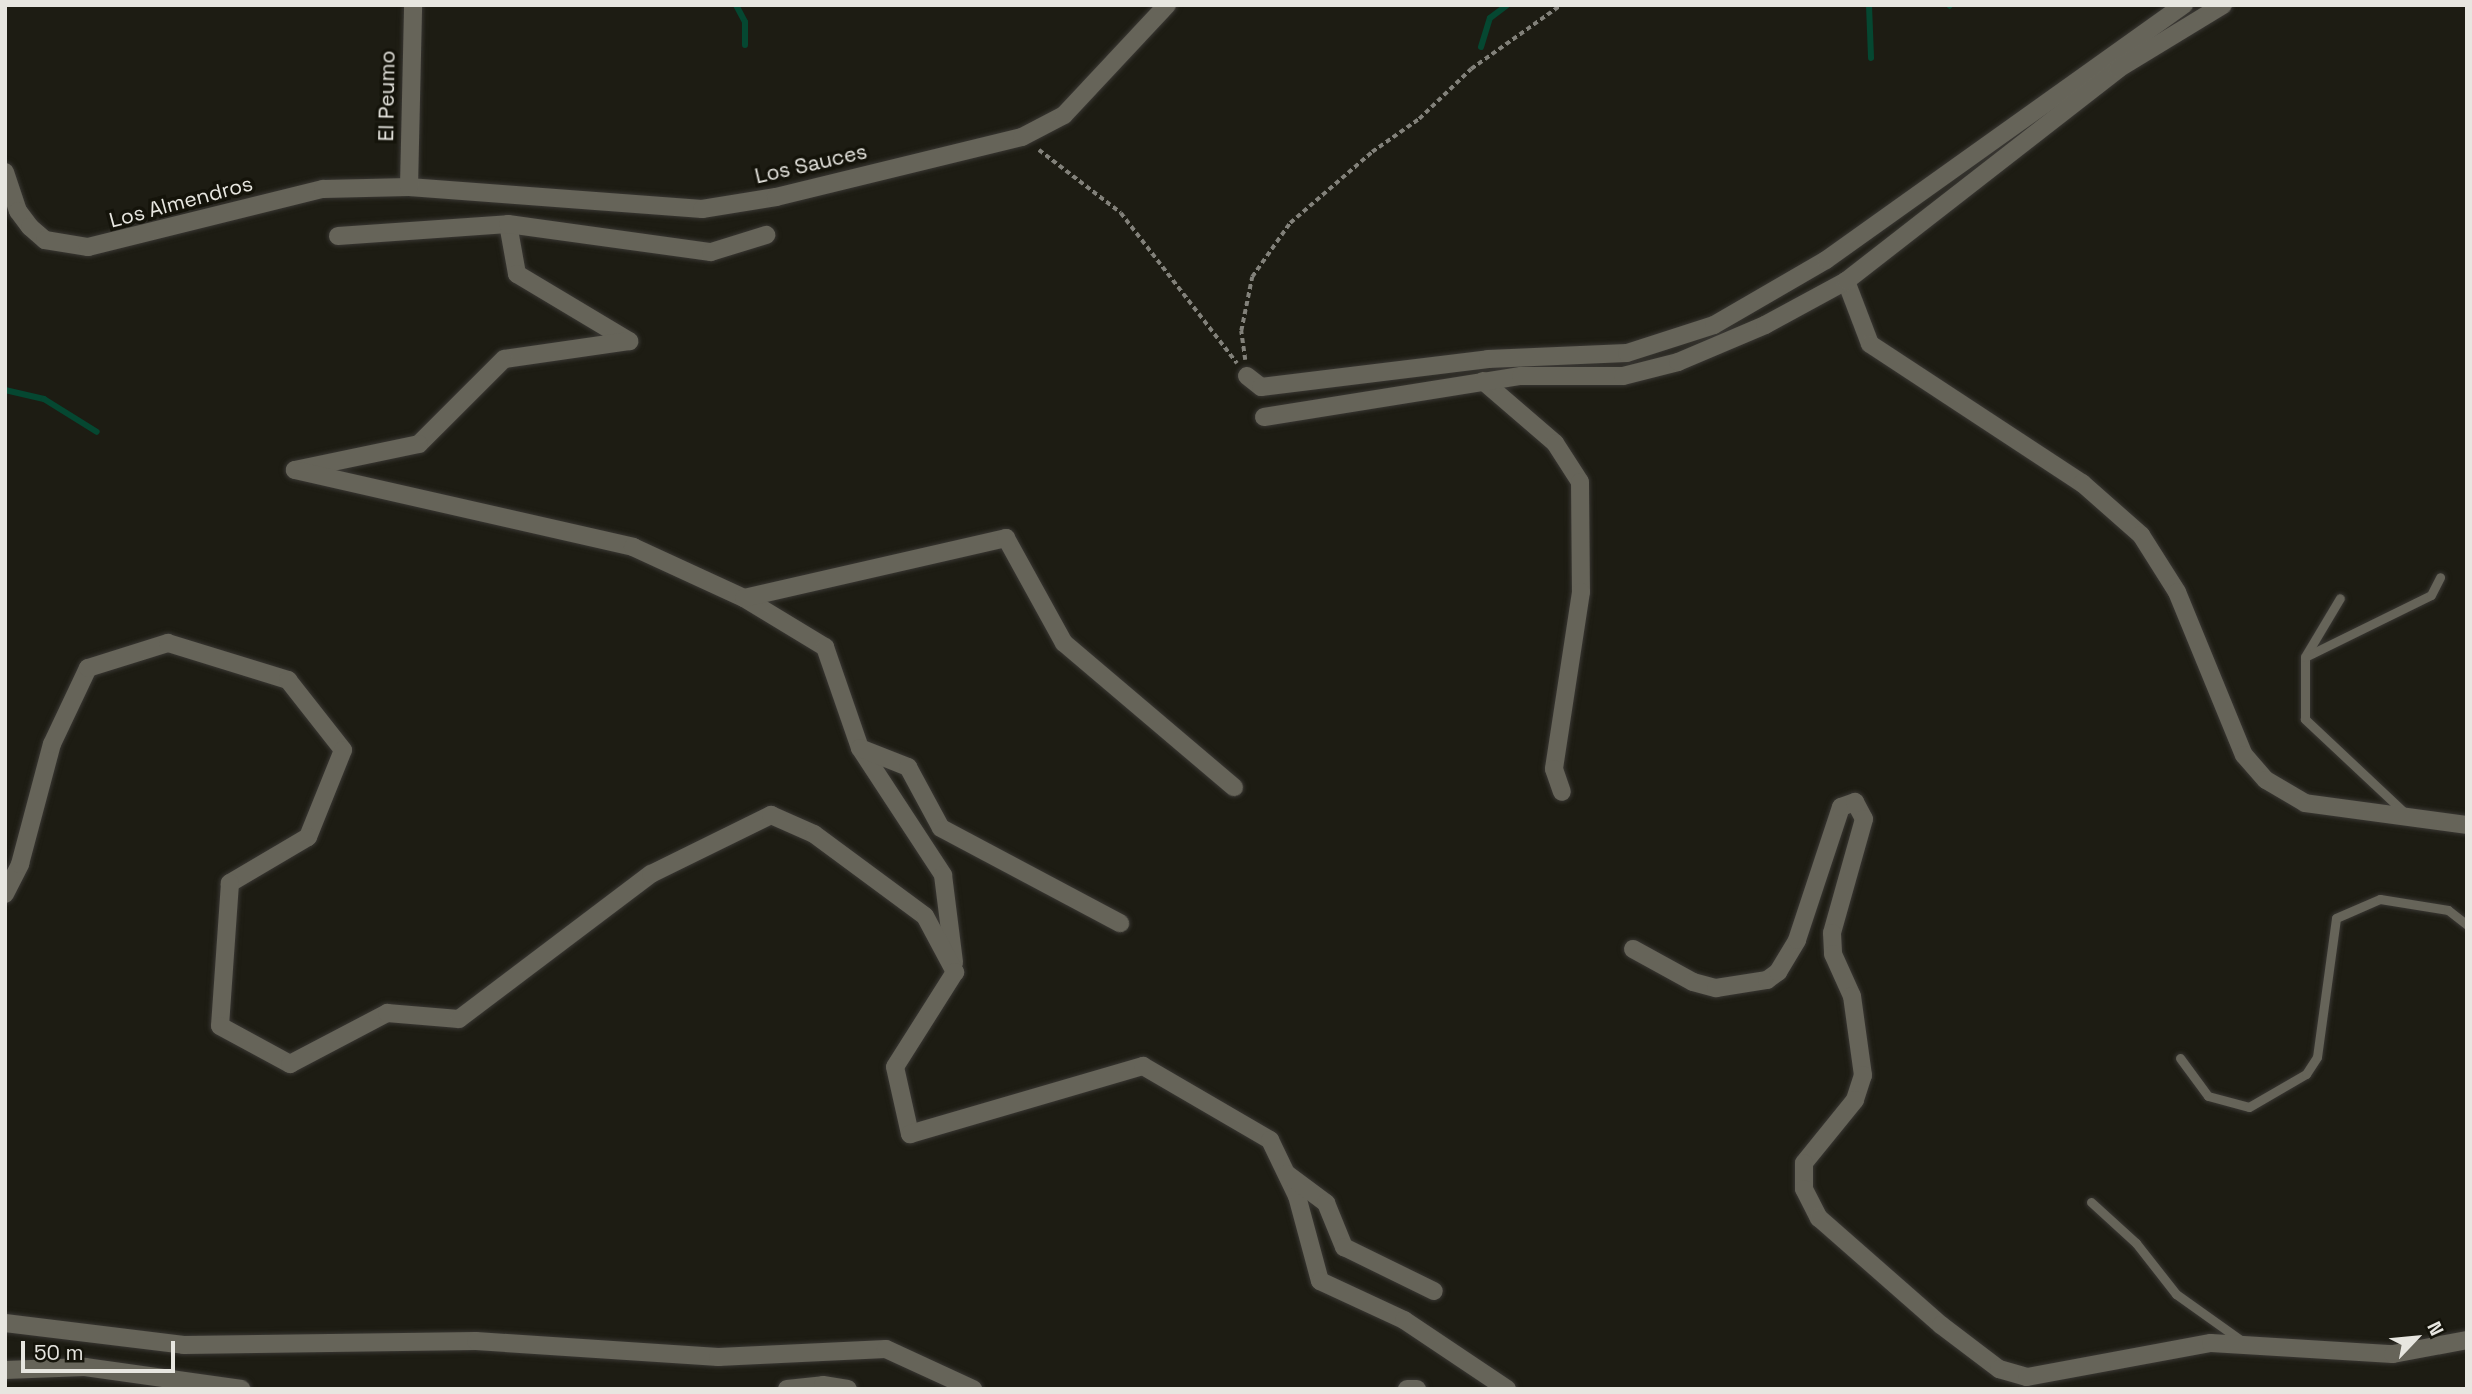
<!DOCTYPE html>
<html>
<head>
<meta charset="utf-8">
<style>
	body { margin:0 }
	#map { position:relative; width:2472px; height:1394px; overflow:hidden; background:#1d1c13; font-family:"Space Grotesk",sans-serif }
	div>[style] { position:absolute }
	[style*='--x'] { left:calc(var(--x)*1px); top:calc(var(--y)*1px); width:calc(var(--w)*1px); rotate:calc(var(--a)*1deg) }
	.stream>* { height:6px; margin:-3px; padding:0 3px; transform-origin:3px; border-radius:3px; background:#054731 }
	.path>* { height:3.5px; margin-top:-1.75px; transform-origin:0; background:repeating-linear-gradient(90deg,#82817a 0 5px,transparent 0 8.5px) }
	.roads { filter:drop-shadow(0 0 2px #393733) drop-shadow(0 0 2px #393733) }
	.lane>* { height:9px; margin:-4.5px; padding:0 4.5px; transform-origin:4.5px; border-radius:4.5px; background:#666459 }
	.street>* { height:18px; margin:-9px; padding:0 9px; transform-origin:9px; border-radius:9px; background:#666459 }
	span { translate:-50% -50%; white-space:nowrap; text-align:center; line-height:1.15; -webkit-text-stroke:7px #14130a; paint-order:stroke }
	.street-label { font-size:21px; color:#e7e6e0 }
	.frame { position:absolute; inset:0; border:7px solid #e7e6e0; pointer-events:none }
	.north { position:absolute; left:2381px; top:1303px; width:70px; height:70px; -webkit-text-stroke:5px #14130a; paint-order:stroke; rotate:64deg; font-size:19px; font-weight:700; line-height:28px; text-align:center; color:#e7e6e0 }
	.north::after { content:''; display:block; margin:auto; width:24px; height:32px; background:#e7e6e0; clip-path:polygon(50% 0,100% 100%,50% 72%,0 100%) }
	.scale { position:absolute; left:21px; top:1341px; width:154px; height:32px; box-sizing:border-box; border:4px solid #e7e6e0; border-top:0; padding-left:9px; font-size:21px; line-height:24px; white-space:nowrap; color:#e7e6e0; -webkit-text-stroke:5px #14130a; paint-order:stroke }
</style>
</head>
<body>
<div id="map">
	<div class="stream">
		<i style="--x:736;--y:5;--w:19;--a:62"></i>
		<i style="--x:745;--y:22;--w:23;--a:90"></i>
		<i style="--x:1869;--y:5;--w:53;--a:87.8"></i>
		<i style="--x:1949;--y:5;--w:1;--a:45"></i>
		<i style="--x:1481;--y:47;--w:30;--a:-73"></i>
		<i style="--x:1490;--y:18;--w:21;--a:-37"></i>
		<i style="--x:5;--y:390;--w:40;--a:13"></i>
		<i style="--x:44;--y:399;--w:62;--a:31.9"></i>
	</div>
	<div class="path">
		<i style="--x:1039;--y:150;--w:103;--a:37.5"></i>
		<i style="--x:1121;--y:213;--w:190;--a:52.3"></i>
		<i style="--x:1245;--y:360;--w:29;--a:-98"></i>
		<i style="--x:1241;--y:331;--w:55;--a:-78.5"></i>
		<i style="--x:1252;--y:277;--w:66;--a:-54.9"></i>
		<i style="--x:1290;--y:223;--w:108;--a:-40.9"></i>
		<i style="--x:1372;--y:152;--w:57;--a:-35.1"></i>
		<i style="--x:1419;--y:119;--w:72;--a:-43.9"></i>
		<i style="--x:1471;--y:69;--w:110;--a:-35.4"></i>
	</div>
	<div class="roads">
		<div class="lane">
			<i style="--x:2306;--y:655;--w:66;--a:-59.2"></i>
			<i style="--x:2406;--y:814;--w:139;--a:-136.8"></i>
			<i style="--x:2305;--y:719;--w:62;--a:-90"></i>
			<i style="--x:2305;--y:657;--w:140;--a:-26.2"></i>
			<i style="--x:2431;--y:595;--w:20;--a:-63"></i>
			<i style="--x:2180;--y:1058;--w:47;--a:53.6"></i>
			<i style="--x:2208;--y:1096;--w:42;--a:15"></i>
			<i style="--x:2249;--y:1107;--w:66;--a:-30.1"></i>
			<i style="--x:2306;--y:1074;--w:20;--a:-57"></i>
			<i style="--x:2317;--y:1057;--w:140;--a:-82.2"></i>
			<i style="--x:2336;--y:918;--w:48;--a:-23.4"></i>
			<i style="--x:2380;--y:899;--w:69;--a:9.2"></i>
			<i style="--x:2448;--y:910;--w:24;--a:38"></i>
			<i style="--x:2091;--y:1202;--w:61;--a:42.3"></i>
			<i style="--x:2136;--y:1243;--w:65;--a:51.9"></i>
			<i style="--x:2176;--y:1294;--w:81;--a:35.5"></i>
		</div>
		<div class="street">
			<i style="--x:5;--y:172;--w:41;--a:71.6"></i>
			<i style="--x:18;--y:211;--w:20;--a:53"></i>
			<i style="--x:30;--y:227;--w:20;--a:41"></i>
			<i style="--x:45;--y:240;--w:44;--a:9.2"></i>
			<i style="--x:88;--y:247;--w:242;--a:-13.9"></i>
			<i style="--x:323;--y:189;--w:86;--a:-1.3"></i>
			<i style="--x:409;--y:187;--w:294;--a:4.3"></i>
			<i style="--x:702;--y:209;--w:75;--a:-9.2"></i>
			<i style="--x:776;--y:197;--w:253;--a:-13.7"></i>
			<i style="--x:1022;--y:137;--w:47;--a:-27.6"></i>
			<i style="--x:1064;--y:115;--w:151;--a:-46.9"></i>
			<i style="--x:409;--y:187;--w:182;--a:-88.7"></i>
			<i style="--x:508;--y:224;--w:51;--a:79.8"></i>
			<i style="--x:517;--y:274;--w:131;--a:30.9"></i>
			<i style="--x:629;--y:341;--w:126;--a:171.8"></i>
			<i style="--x:504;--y:359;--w:120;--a:135"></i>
			<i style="--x:419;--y:444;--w:127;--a:168.2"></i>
			<i style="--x:295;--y:470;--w:347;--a:12.8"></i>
			<i style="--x:633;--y:547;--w:122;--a:24.7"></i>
			<i style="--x:744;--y:598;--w:95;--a:31.2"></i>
			<i style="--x:825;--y:647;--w:107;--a:70.9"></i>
			<i style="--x:860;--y:748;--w:152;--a:56.8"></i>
			<i style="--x:943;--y:875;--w:88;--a:82.8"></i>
			<i style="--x:338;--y:236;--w:170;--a:-4"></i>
			<i style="--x:508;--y:224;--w:205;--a:7.9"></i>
			<i style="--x:711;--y:252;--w:58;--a:-17.2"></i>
			<i style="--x:1846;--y:281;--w:67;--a:69.1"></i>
			<i style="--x:1870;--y:344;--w:254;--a:33.3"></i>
			<i style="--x:2082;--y:483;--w:79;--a:41.4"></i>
			<i style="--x:2141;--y:535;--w:67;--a:57.7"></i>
			<i style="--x:2177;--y:592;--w:176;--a:67.7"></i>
			<i style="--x:2244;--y:755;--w:33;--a:49"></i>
			<i style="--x:2266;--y:780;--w:45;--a:30.5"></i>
			<i style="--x:2305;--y:803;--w:163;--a:7.7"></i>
			<i style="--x:1247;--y:376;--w:18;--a:38"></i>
			<i style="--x:1261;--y:387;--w:229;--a:-7"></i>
			<i style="--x:1488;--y:359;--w:139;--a:-2.5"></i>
			<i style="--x:1627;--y:353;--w:91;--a:-17.8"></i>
			<i style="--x:1714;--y:325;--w:129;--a:-30.1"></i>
			<i style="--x:1826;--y:260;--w:440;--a:-35.5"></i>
			<i style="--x:1483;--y:381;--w:95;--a:40.7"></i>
			<i style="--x:1555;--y:443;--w:46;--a:57.3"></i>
			<i style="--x:1580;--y:482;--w:110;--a:89.5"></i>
			<i style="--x:1581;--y:592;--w:179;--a:98.7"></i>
			<i style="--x:1554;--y:769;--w:24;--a:71"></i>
			<i style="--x:1264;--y:417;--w:260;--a:-9.1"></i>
			<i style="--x:1521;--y:376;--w:102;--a:0"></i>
			<i style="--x:1623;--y:376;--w:57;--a:-14.3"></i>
			<i style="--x:1678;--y:362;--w:95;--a:-23"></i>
			<i style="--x:1765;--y:325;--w:92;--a:-28.5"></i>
			<i style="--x:1846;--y:281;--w:345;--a:-37.9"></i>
			<i style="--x:2118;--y:69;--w:123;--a:-31.4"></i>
			<i style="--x:744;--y:598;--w:269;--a:-12.9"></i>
			<i style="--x:1006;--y:538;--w:120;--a:61.1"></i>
			<i style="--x:1064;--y:643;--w:223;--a:40.3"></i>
			<i style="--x:860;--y:748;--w:52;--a:21.6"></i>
			<i style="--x:908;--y:767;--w:69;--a:61.6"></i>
			<i style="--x:941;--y:828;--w:203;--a:28"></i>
			<i style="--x:5;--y:894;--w:34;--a:-63"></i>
			<i style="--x:20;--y:864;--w:124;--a:-75.1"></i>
			<i style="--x:52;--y:744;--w:84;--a:-64.7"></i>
			<i style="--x:88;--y:668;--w:84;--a:-17.4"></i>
			<i style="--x:168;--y:643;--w:126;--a:17.1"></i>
			<i style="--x:288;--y:680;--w:89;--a:51.8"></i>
			<i style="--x:343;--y:750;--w:94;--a:111.9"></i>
			<i style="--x:308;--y:837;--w:91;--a:149.5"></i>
			<i style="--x:230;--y:883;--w:143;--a:94"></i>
			<i style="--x:220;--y:1026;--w:80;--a:28.5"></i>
			<i style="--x:290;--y:1064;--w:110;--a:-27.7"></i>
			<i style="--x:387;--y:1013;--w:72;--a:4.8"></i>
			<i style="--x:459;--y:1019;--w:241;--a:-37.1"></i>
			<i style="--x:651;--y:874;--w:134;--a:-26.2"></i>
			<i style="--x:771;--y:815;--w:47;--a:23.8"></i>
			<i style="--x:814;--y:834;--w:138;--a:36.5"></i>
			<i style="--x:925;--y:916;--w:64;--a:61.8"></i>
			<i style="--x:955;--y:972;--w:112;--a:122.3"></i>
			<i style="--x:895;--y:1067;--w:69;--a:77.4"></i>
			<i style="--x:910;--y:1134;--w:243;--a:-16.3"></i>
			<i style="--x:1143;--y:1066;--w:147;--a:30.2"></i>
			<i style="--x:1270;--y:1140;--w:62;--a:64.3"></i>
			<i style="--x:1297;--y:1196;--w:88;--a:74.9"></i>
			<i style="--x:1320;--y:1281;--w:93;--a:24.9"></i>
			<i style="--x:1404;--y:1320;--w:124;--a:33.8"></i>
			<i style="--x:1633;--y:949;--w:68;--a:28.8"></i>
			<i style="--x:1693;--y:982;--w:24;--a:15"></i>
			<i style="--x:1716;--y:988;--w:52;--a:-8.9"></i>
			<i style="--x:1767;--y:980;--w:14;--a:-36"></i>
			<i style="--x:1778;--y:972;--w:37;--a:-59"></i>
			<i style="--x:1797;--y:940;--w:140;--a:-71.7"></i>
			<i style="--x:1841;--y:807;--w:15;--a:-20"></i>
			<i style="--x:1855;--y:802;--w:19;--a:62"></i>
			<i style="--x:1864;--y:819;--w:118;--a:105.7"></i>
			<i style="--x:1832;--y:933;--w:21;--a:87"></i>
			<i style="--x:1833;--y:954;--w:46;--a:65.7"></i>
			<i style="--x:1852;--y:996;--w:80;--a:82.1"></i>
			<i style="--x:1863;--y:1075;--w:26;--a:108"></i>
			<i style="--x:1855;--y:1100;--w:81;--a:129"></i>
			<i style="--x:1804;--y:1163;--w:26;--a:90"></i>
			<i style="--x:1804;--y:1189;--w:33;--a:63"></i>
			<i style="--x:1819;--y:1218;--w:162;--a:41.3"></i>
			<i style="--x:1941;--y:1325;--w:73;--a:37.2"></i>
			<i style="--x:1999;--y:1369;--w:29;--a:16"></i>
			<i style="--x:2027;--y:1377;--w:187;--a:-10.5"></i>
			<i style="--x:2211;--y:1343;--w:182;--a:3.5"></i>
			<i style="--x:2393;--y:1354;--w:75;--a:-10.7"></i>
			<i style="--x:1287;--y:1174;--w:49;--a:36.6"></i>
			<i style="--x:1326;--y:1203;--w:48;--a:67.8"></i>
			<i style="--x:1344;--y:1247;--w:100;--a:26.1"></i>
			<i style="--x:5;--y:1323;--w:180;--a:7"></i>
			<i style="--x:184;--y:1345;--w:292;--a:-0.8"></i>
			<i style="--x:476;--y:1341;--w:243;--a:3.8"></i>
			<i style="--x:718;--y:1357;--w:168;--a:-2.7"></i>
			<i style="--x:886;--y:1349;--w:96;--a:24.7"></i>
			<i style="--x:5;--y:1370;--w:80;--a:-2.1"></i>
			<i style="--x:85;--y:1367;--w:158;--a:8"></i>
			<i style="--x:787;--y:1389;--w:36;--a:-6"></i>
			<i style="--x:823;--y:1385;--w:25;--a:9"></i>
			<i style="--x:1407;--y:1389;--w:10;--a:0"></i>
		</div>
	</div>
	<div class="street-label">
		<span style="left:387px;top:96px;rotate:-89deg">El Peumo</span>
		<span style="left:811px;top:164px;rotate:-13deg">Los Sauces</span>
		<span style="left:181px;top:202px;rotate:-15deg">Los Almendros</span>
	</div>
	<div class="frame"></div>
	<div class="north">N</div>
	<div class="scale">50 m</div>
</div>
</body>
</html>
